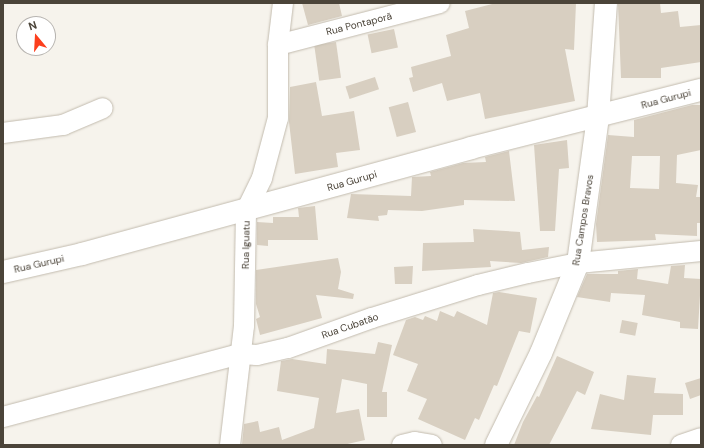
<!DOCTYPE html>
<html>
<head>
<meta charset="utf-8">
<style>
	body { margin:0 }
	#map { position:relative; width:704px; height:448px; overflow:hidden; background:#f6f3ec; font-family:"DM Sans",sans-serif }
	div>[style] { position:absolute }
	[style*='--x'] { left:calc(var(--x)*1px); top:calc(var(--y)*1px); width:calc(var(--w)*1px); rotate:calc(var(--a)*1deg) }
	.building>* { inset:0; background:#d8cfc1; transform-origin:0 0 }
	.roads { filter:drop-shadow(0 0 1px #c2bbae) drop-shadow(0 0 1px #c2bbae) }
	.minor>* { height:20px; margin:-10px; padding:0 10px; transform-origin:10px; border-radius:10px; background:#fff }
	.tertiary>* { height:22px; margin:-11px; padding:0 11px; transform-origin:11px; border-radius:11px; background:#fff }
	span { translate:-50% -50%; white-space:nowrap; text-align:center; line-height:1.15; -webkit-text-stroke:4px #fff; paint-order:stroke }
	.street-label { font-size:10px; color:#4b4439 }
	.frame { position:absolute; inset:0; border:4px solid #4b4439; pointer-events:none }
	.north { position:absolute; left:16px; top:16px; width:40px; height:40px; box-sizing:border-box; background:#fff; border:1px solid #b7b4b0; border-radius:50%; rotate:342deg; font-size:11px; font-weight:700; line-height:16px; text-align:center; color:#4b4439 }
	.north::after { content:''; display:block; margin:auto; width:14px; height:18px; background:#fc3f1d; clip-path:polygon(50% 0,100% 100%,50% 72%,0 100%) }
</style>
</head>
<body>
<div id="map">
	<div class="building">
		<i style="clip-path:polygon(302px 3px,339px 3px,342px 16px,308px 25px)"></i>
		<i style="clip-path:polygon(496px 3px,576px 3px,574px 50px,565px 49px,575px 101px,485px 119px,480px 93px,447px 101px,442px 83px,413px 92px,409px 78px,413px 77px,411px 67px,451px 56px,446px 35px,469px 28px,465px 11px)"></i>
		<i style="clip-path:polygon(618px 3px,660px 3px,661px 13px,678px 11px,680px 27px,701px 25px,701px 62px,661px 68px,661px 78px,621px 78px)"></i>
		<i style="left:394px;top:29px;width:19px;height:27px;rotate:78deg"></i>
		<i style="left:336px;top:42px;width:36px;height:22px;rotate:82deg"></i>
		<i style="left:375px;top:77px;width:13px;height:31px;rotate:72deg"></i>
		<i style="clip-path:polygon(316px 82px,322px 116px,354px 111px,360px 150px,336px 153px,338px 167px,295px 174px,289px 122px,290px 87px)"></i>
		<i style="left:408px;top:102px;width:31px;height:20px;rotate:75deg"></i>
		<i style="clip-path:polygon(evenodd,692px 105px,701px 105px,701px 150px,677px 155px,676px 183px,698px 185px,696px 197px,701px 197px,701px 223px,697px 223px,697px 236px,655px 234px,656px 240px,597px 242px,596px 224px,608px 135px,634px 137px,634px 120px,692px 105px,632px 156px,660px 156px,659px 189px,630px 188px,632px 156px)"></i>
		<i style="clip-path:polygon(567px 140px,569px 168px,559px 169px,555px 231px,540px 231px,534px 145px)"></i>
		<i style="clip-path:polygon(509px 151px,515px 201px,464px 200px,464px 205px,422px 211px,388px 210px,387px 215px,378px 216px,379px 221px,347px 218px,351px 194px,411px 196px,412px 177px,431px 176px,430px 172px,463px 163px,486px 162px,485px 157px)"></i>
		<i style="clip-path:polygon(315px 206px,318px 240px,268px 240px,268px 246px,257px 245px,257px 222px,273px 223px,273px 217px,299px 217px,298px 208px)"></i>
		<i style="clip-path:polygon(473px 229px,520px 232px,522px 250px,549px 247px,548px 257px,521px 263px,490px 261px,491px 267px,422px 271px,423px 243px,474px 242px)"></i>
		<i style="clip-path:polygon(338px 258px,341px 272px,338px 289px,354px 294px,353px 299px,316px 295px,322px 318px,260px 335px,256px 319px,260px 317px,256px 304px,256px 270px)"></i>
		<i style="clip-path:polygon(685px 265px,684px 278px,701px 279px,698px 329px,680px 328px,680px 322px,642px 315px,645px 295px,611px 293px,610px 302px,577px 297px,587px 274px,618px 274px,618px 271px,638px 269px,637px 279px,668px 284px,671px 266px)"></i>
		<i style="clip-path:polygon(413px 266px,412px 284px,395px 284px,394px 267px)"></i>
		<i style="clip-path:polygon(499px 292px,537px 298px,530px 333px,519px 331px,497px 386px,494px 385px,479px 420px,475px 418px,465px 440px,418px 419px,427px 399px,407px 391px,418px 364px,393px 355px,406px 320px,415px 317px,423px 320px,425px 316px,437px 321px,440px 311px,454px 317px,457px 311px,487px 325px,493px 293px)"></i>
		<i style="left:622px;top:320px;width:16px;height:13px;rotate:11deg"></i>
		<i style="clip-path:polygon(378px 342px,392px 345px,382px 392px,387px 392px,387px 417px,367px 417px,367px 384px,342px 379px,336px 413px,359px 409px,365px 440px,343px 445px,242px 445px,244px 424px,258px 421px,260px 432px,279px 427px,282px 440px,314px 428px,319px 398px,277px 391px,281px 361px,292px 359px,326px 364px,327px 349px,375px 354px)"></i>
		<i style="clip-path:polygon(557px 356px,594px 372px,585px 395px,577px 391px,549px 445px,514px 445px,523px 422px,537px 396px,539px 397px)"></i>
		<i style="clip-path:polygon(627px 375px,656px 378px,654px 393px,683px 394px,683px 415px,653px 415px,651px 435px,591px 429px,600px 394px,624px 400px)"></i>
		<i style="clip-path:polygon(701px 378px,701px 395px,690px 399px,685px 383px)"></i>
	</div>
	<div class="roads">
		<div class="minor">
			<i style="--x:278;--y:45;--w:167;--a:-14.5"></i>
			<i style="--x:3;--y:133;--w:61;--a:-7.6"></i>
			<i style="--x:63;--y:125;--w:43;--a:-23"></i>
			<i style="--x:3;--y:417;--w:245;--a:-14.9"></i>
			<i style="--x:240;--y:354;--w:17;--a:3"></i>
			<i style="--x:257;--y:355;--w:32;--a:-13"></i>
			<i style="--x:288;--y:348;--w:89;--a:-19.7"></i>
			<i style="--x:372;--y:318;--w:111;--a:-17.3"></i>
			<i style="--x:478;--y:285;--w:51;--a:-13.5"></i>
			<i style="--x:528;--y:273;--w:51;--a:-11.3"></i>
			<i style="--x:578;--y:263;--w:124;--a:-5.6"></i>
			<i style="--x:230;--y:445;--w:120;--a:-83.3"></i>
			<i style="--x:244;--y:326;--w:115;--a:-89"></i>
			<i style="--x:246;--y:211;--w:37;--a:-64"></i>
			<i style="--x:262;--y:178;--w:62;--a:-75.1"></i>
			<i style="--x:278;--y:118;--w:73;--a:-90"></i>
			<i style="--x:278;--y:45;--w:42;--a:-83.2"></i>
			<i style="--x:402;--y:445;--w:13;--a:-13"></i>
			<i style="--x:415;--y:442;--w:17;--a:10"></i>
			<i style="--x:681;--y:445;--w:21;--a:-19"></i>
		</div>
		<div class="tertiary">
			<i style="--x:3;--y:272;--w:81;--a:-12.8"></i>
			<i style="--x:82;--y:254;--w:403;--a:-15.2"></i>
			<i style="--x:471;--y:148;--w:237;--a:-14.2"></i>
			<i style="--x:496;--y:445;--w:102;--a:-63.9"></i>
			<i style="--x:541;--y:353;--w:97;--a:-67.7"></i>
			<i style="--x:578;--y:263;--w:147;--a:-82.2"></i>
			<i style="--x:598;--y:117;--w:114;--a:-86"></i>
		</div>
	</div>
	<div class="street-label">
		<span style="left:359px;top:24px;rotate:-14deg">Rua Pontaporã</span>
		<span style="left:666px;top:99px;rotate:-15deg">Rua Gurupi</span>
		<span style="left:352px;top:181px;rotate:-16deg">Rua Gurupi</span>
		<span style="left:583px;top:220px;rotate:-81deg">Rua Campos Bravos</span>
		<span style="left:246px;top:245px;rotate:-89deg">Rua Iguatu</span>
		<span style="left:39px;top:264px;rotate:-13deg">Rua Gurupi</span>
		<span style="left:350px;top:326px;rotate:-19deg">Rua Cubatão</span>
	</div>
	<div class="frame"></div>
	<div class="north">N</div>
</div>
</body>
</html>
